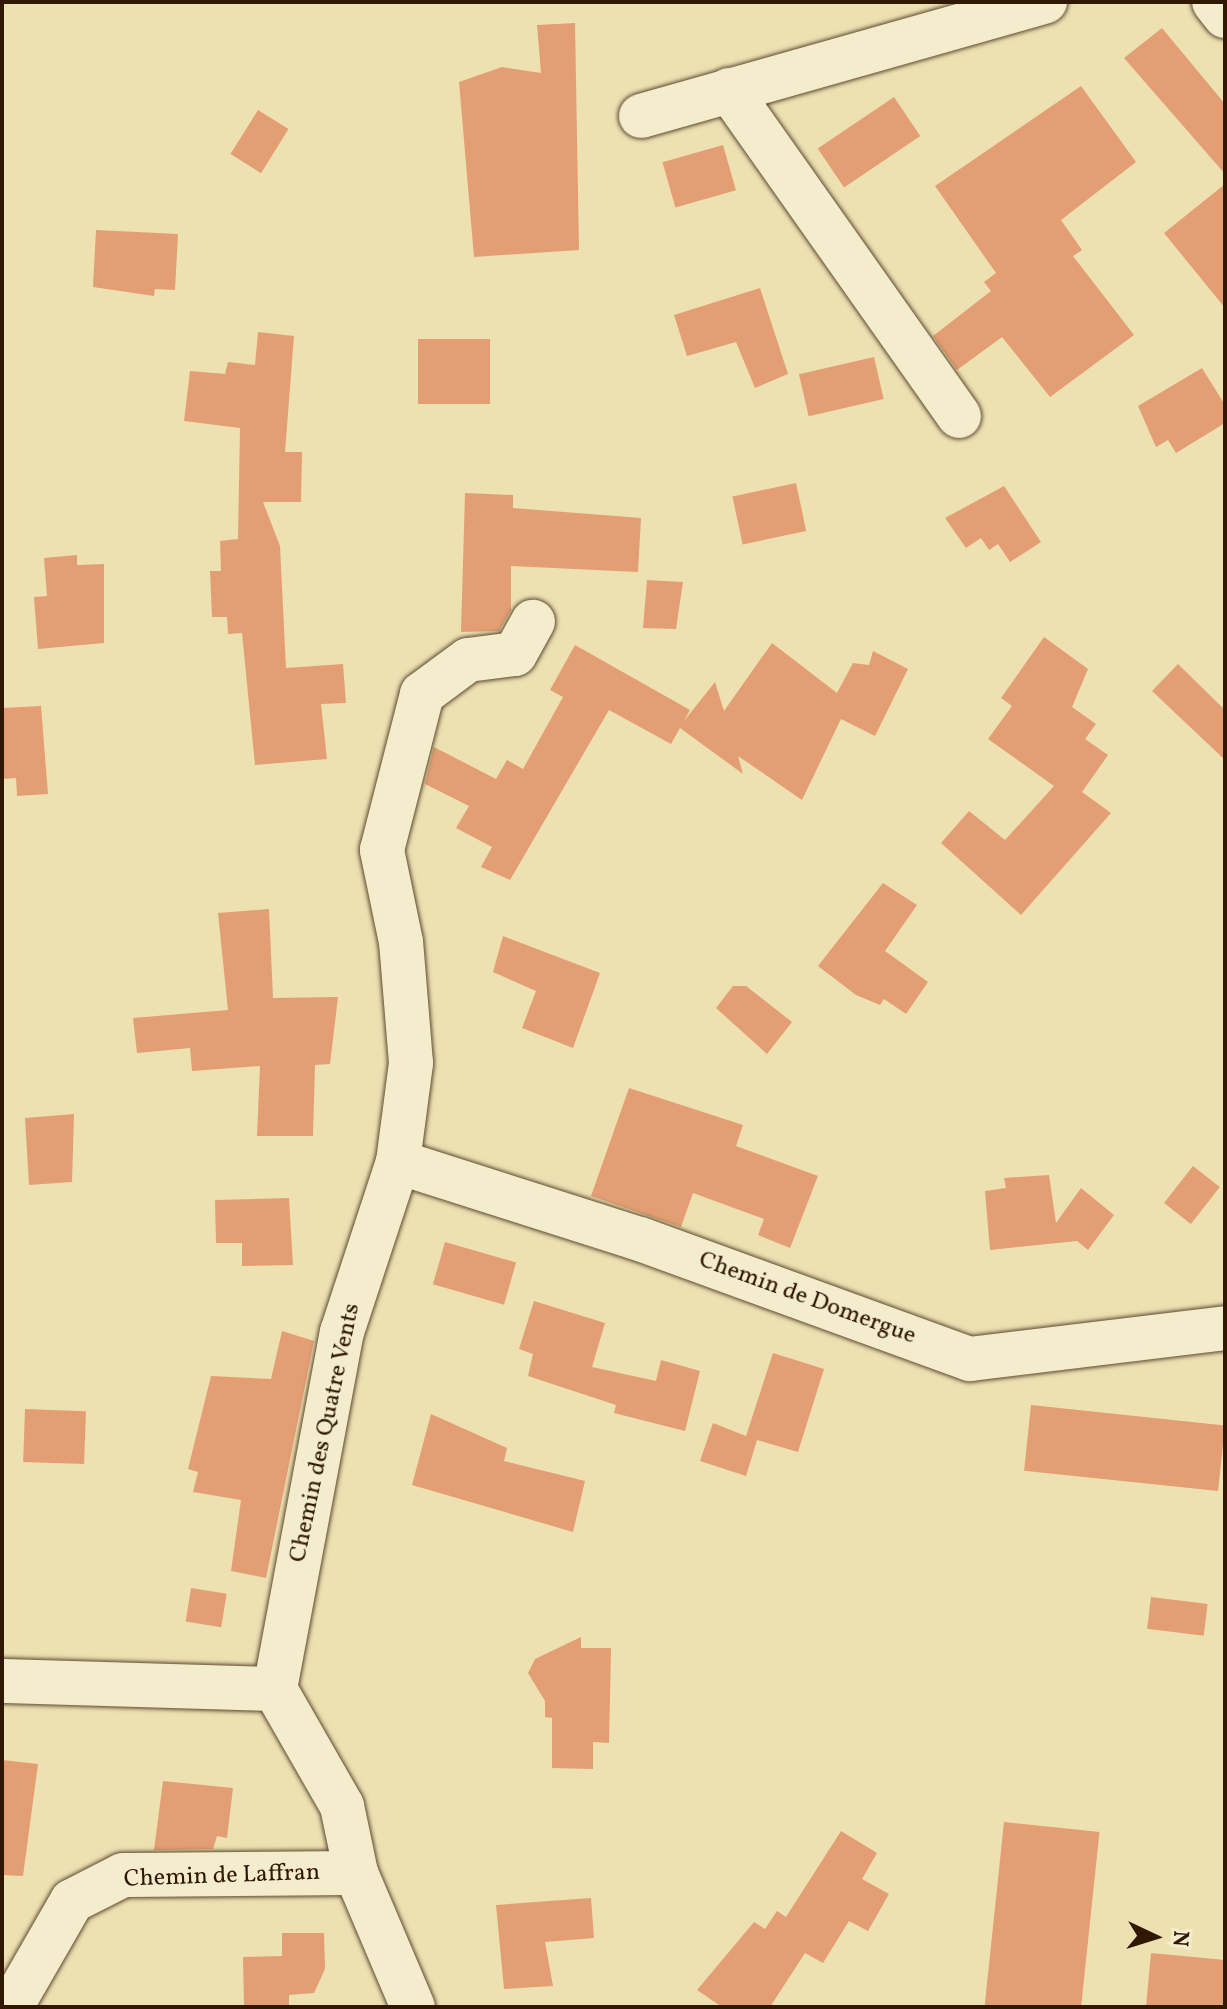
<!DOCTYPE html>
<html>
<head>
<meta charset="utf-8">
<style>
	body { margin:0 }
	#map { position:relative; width:1227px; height:2009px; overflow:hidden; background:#ede1b2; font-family:Vollkorn,serif }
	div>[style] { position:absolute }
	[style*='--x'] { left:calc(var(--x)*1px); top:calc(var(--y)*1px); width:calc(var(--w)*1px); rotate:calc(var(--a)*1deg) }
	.building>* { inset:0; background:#e49e73; transform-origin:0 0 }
	.roads { filter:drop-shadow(0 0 2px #604a30) drop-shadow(0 0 2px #604a30) }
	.minor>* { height:44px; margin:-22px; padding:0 22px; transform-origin:22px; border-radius:22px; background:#f3eccd }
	span { translate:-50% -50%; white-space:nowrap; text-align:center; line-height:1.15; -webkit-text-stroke:8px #f3eccd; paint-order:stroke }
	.street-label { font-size:24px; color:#311804 }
	.frame { position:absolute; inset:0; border:4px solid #311804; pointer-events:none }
	.north { position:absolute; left:1115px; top:1897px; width:80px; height:80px; -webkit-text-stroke:6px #f3eccd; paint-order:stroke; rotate:94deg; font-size:22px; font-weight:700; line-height:32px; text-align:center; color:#311804 }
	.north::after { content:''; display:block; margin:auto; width:28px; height:36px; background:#311804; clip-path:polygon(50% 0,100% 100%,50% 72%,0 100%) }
</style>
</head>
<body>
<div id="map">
	<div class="building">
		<i style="clip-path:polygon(575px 23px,579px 250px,474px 257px,459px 82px,502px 67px,541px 73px,537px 25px)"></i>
		<i style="clip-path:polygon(1162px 28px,1225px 104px,1225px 174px,1124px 58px)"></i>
		<i style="clip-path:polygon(1081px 86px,1136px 162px,1061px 220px,1082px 250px,1073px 256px,1134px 335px,1050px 397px,1002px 337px,957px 370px,933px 336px,991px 291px,984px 282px,996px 273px,935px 186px)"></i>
		<i style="left:894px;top:97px;width:47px;height:92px;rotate:56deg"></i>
		<i style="left:258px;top:110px;width:36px;height:52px;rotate:32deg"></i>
		<i style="left:723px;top:145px;width:47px;height:63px;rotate:74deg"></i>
		<i style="clip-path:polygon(1225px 184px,1225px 308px,1164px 233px)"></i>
		<i style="clip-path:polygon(96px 230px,178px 234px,175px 290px,155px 289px,154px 296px,93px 287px)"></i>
		<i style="clip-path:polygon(760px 288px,788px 374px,755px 388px,736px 342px,687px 356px,674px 315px)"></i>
		<i style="clip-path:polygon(258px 332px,294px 336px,285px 452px,302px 452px,301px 502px,263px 502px,280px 546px,286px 668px,343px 664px,346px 703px,321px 704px,327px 759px,255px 765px,242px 633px,228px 634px,227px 617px,212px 617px,210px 571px,221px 571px,220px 541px,238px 539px,240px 428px,184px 421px,190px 371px,225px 374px,228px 362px,255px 365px)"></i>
		<i style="left:418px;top:339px;width:72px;height:65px"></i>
		<i style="left:874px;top:357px;width:43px;height:77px;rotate:77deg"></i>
		<i style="clip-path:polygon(1202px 368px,1225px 405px,1225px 423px,1176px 453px,1168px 440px,1156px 447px,1138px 406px)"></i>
		<i style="left:796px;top:483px;width:49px;height:65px;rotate:78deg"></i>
		<i style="clip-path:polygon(1004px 486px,1041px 542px,1010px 562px,998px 544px,989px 550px,981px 538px,966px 548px,945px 518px)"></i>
		<i style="clip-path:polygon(465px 493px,513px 495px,513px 508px,641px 518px,638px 572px,511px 566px,511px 610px,499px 631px,461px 632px)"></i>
		<i style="clip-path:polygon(77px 555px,77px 565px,104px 564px,104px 643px,38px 649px,34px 597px,47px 596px,44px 558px)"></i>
		<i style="clip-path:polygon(647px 580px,683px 582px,676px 629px,643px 628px)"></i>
		<i style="clip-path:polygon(1044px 637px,1088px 669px,1072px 707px,1096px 724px,1085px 739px,1108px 755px,1082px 792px,1111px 813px,1021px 915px,941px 843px,969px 811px,1005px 840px,1054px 786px,988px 739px,1012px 706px,1001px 698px)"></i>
		<i style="clip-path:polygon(772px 643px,837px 693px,853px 663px,869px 665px,873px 651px,908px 669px,875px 736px,841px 719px,802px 800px,738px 756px,743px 774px,680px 728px,671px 744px,609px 710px,510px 880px,481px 867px,492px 847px,456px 828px,469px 806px,425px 784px,434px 747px,496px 779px,507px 760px,523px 769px,563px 697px,550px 690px,575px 645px,690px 710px,684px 721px,715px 682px,724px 711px)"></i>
		<i style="clip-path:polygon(1178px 664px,1225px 710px,1225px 760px,1152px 691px)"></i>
		<i style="clip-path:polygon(41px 706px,48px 794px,17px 796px,16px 778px,2px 779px,2px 708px)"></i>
		<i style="clip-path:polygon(883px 883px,917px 905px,885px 951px,928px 982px,906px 1014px,884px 999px,880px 1005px,856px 995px,818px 966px)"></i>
		<i style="clip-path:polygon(269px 909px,273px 998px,338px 997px,330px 1064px,315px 1065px,313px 1136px,257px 1136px,260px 1066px,192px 1071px,190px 1048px,137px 1053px,133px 1018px,228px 1010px,218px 913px)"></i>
		<i style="clip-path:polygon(503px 936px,600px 973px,573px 1048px,522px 1028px,536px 991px,493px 972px)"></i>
		<i style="clip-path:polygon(733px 986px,746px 986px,792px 1022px,767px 1054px,716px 1008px)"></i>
		<i style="clip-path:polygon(629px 1088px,743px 1125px,736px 1146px,818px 1176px,790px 1248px,758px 1235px,764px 1219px,693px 1193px,681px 1227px,591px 1196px)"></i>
		<i style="clip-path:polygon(74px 1114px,72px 1182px,29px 1185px,25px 1118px)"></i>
		<i style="left:1193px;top:1166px;width:34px;height:47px;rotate:38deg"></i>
		<i style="clip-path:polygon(1049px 1175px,1056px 1223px,1081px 1188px,1114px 1215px,1088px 1250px,1077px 1241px,990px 1250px,985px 1191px,1006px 1188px,1004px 1178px)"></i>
		<i style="clip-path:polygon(289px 1198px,293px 1265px,242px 1266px,242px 1243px,216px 1243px,215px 1200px)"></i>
		<i style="left:445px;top:1242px;width:74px;height:44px;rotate:16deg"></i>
		<i style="clip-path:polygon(534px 1301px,605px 1323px,592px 1367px,656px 1381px,661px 1360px,700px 1371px,685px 1431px,614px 1413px,616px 1405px,528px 1376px,533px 1354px,519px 1349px)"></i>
		<i style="clip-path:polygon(282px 1331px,314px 1341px,266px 1578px,231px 1571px,241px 1500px,193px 1492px,198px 1472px,188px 1469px,211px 1376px,271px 1379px)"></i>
		<i style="clip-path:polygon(773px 1353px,824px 1369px,798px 1452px,757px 1440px,746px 1476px,700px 1461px,713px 1423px,746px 1436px)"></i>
		<i style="left:1031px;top:1405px;width:195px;height:66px;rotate:6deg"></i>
		<i style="left:25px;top:1409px;width:61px;height:53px;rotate:2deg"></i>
		<i style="clip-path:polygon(431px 1414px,507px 1448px,504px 1461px,585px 1481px,573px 1532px,412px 1485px)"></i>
		<i style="left:191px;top:1588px;width:36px;height:34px;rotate:9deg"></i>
		<i style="left:1151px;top:1597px;width:57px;height:32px;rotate:7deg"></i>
		<i style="clip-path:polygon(581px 1637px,581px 1648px,611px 1648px,609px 1743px,593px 1742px,593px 1769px,552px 1768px,552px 1718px,545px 1717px,545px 1701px,528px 1673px,535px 1659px)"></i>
		<i style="clip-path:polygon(2px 1760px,38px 1764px,23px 1876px,2px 1875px)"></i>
		<i style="clip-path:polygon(163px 1781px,233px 1788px,227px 1838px,217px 1836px,213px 1849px,154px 1850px)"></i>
		<i style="left:1004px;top:1822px;width:96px;height:186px;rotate:6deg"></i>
		<i style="clip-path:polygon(841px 1831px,877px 1853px,862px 1879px,889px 1894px,868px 1931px,849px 1921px,823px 1963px,805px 1953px,770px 2007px,722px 2007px,697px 1990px,754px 1922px,765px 1929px,777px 1911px,786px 1917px)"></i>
		<i style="clip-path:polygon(591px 1898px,594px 1938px,545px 1942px,553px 1986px,504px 1989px,496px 1905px)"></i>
		<i style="clip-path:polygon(282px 1933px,324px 1933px,325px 1969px,314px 1993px,289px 1995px,289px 2007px,244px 2007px,243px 1957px,282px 1956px)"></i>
		<i style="clip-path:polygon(1151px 1953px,1225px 1960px,1225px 2007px,1146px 2007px)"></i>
	</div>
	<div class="roads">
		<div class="minor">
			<i style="--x:1214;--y:2;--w:18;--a:52"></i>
			<i style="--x:729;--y:90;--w:399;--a:54.8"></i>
			<i style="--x:641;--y:116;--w:420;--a:-15.8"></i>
			<i style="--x:398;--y:1162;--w:254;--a:17.7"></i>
			<i style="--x:640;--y:1239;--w:351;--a:20"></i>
			<i style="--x:970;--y:1359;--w:257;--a:-6.9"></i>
			<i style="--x:2;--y:1681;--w:273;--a:1.7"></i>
			<i style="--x:275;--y:1689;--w:363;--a:-79.4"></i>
			<i style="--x:342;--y:1332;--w:179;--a:-71.8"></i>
			<i style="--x:398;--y:1162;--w:100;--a:-82.5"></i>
			<i style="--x:411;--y:1063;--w:121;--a:-94.7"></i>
			<i style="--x:401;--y:942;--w:94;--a:-101.7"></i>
			<i style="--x:382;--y:850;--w:161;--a:-75.6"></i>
			<i style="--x:422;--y:694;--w:57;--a:-36.5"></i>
			<i style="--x:468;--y:660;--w:47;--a:-7.3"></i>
			<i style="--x:515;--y:654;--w:37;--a:-61"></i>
			<i style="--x:275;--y:1689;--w:135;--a:60.2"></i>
			<i style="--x:342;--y:1806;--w:68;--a:78.2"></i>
			<i style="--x:356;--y:1873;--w:146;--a:67"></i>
			<i style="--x:11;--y:2007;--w:122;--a:-60.1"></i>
			<i style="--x:72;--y:1901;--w:57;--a:-27"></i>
			<i style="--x:123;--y:1875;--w:233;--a:-0.5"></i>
		</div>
	</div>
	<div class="street-label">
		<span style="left:807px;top:1299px;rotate:20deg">Chemin de Domergue</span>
		<span style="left:326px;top:1433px;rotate:-78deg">Chemin des Quatre Vents</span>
		<span style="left:222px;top:1877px;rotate:-2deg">Chemin de Laffran</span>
	</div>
	<div class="frame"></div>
	<div class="north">N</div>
</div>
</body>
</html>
